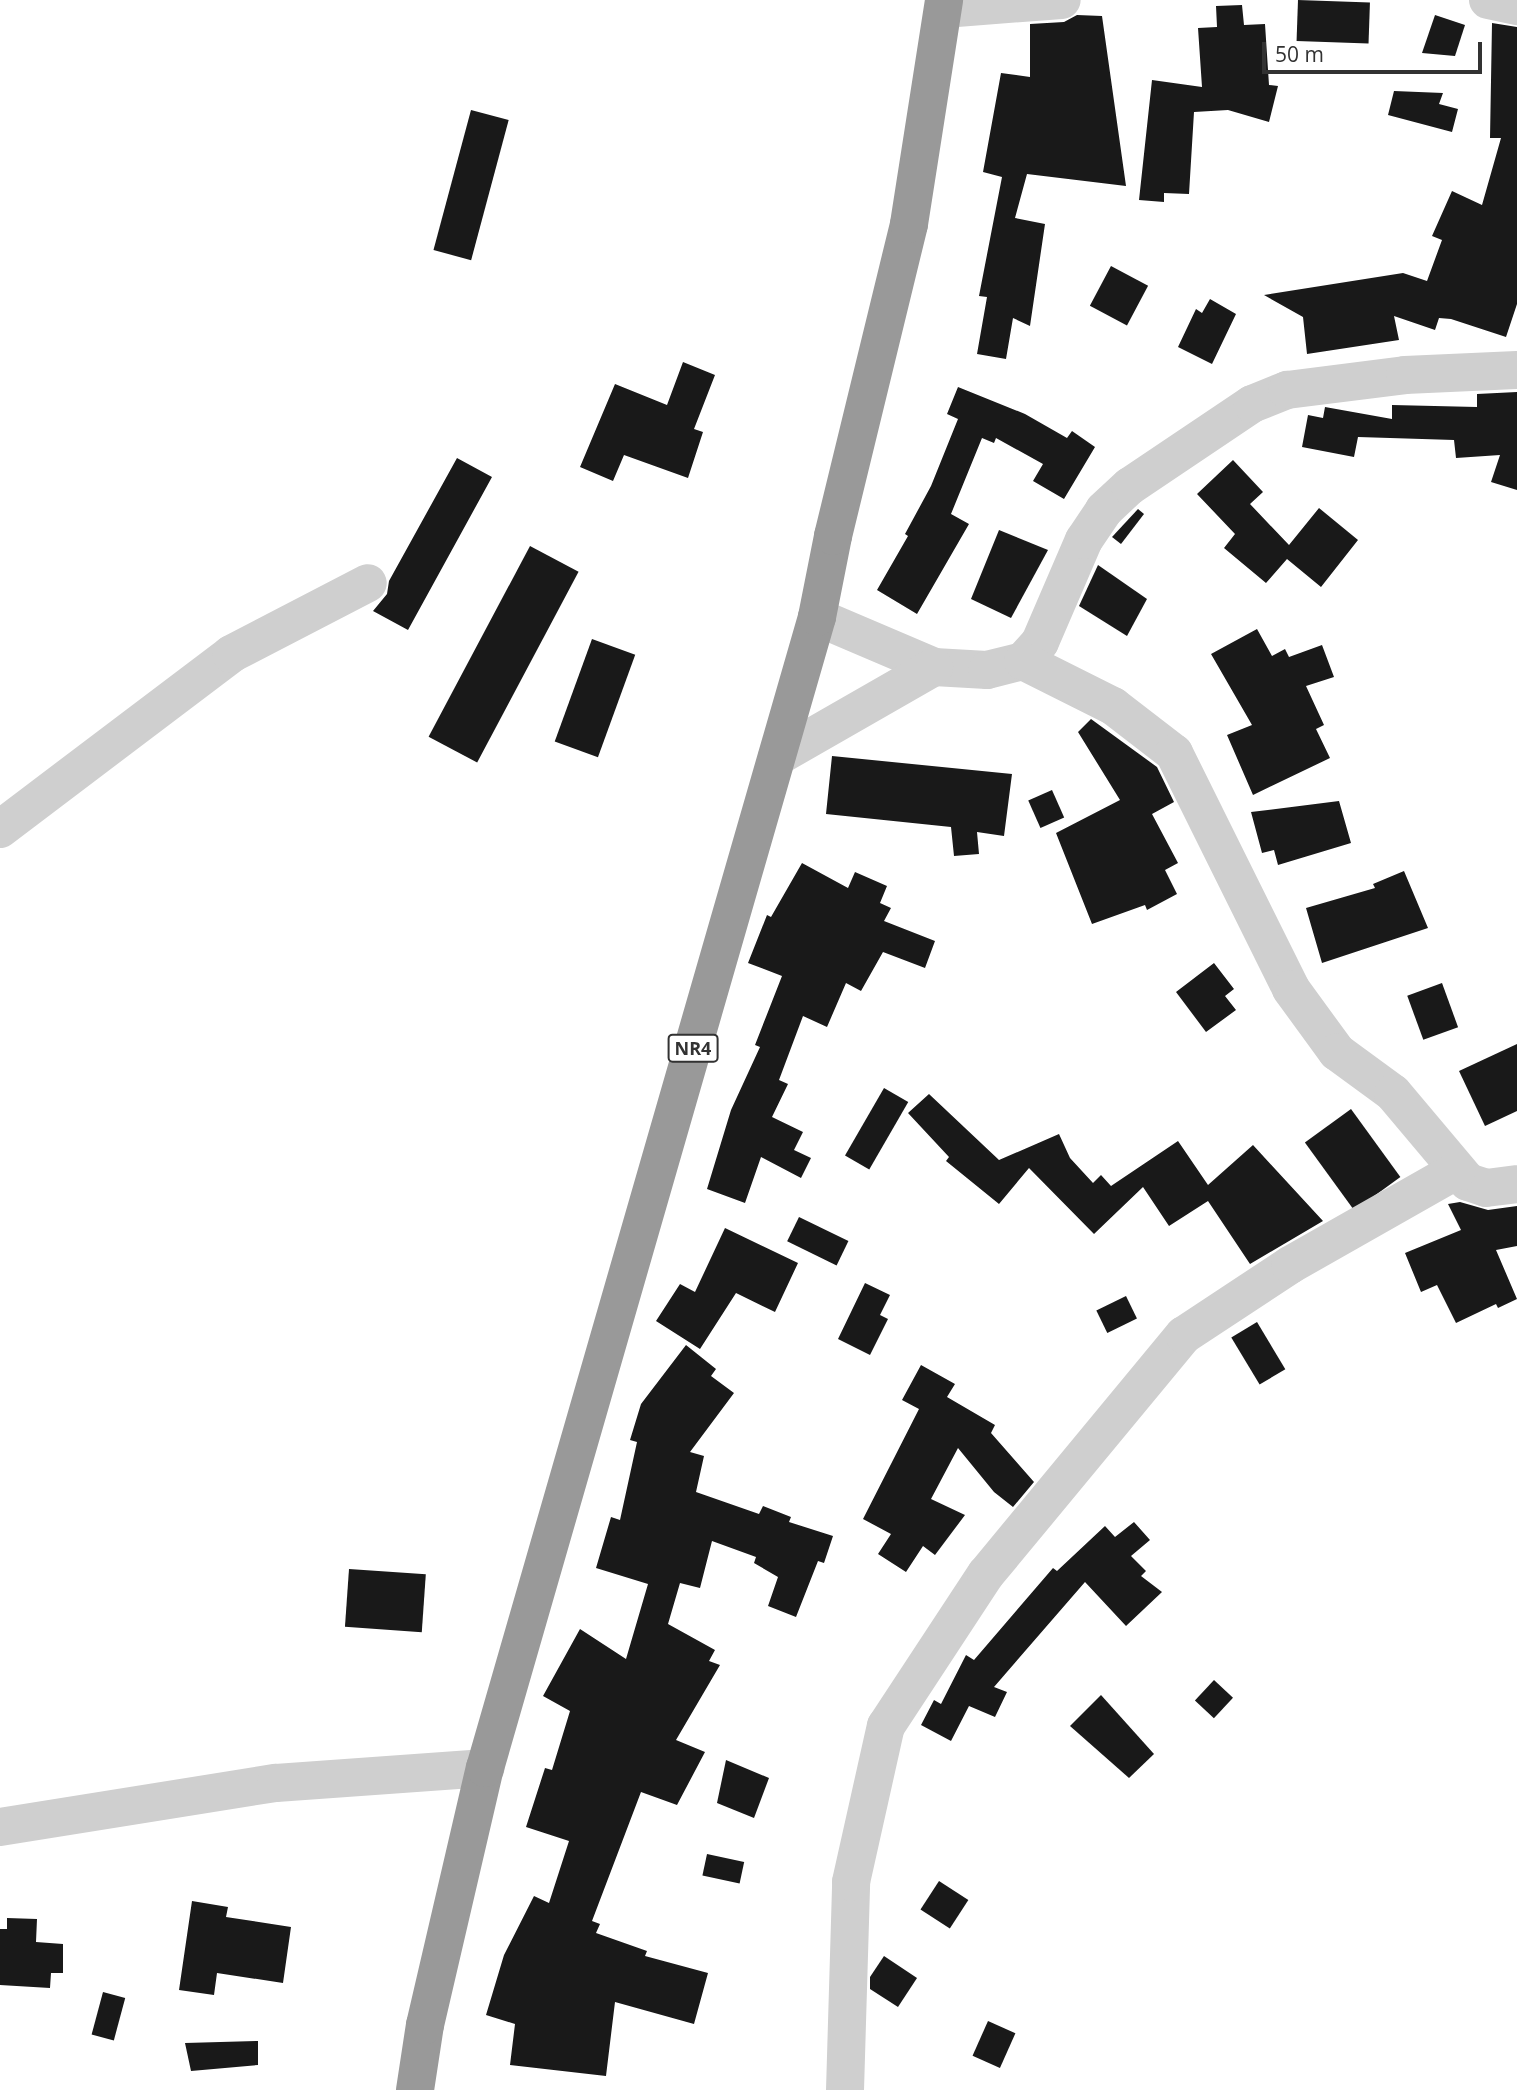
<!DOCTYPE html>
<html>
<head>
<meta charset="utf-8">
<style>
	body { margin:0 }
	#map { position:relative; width:1517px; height:2090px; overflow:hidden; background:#fff; font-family:"Open Sans",sans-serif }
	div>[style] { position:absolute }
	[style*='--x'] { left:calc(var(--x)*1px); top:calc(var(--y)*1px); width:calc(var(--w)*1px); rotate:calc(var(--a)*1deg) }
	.building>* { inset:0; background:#191919; transform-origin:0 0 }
	.minor>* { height:38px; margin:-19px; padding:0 19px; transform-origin:19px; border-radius:19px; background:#cfcfcf }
	.highway>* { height:38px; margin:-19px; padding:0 19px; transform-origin:19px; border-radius:19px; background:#999 }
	span { translate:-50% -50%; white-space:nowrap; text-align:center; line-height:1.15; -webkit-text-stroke:7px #fff; paint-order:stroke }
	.shield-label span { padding:2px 5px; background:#fff; border:2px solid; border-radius:5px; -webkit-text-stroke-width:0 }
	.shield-label { font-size:18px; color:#323232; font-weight:700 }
	.scale { position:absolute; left:1262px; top:42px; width:220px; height:32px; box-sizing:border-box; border:4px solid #323232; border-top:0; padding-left:9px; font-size:21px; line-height:24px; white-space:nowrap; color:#323232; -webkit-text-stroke:5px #fff; paint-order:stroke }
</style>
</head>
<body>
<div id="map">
	<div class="building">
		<i style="left:1298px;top:0;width:72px;height:41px;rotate:2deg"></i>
		<i style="clip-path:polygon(1242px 5px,1244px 25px,1265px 24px,1269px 85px,1278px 86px,1269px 122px,1228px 110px,1194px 112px,1189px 194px,1164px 193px,1164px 202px,1139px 200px,1152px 80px,1202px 87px,1198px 28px,1217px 27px,1216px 6px)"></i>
		<i style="clip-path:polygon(1077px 15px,1102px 16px,1126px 186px,1027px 174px,1015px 218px,1045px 224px,1030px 326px,1013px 318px,1006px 359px,977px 354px,987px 297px,979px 296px,1002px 177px,983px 172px,1001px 73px,1030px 77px,1030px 24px,1064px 22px)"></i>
		<i style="clip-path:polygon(1435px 15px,1465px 25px,1455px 56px,1422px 53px)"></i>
		<i style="clip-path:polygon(1492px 23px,1517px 27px,1517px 304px,1506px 337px,1451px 319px,1439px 318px,1435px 330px,1394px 316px,1399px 340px,1307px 354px,1303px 317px,1264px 295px,1403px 273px,1427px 281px,1442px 240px,1432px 236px,1452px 191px,1482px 205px,1501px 138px,1490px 138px)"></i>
		<i style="clip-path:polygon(1394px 91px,1443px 93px,1439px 104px,1458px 109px,1452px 132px,1388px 115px)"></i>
		<i style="left:471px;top:110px;width:39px;height:145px;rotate:15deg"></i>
		<i style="left:1111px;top:266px;width:42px;height:45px;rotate:28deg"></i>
		<i style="clip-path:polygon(1210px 299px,1236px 314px,1212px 364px,1178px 347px,1196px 309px,1202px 313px)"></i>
		<i style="clip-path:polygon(683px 362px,715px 375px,694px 429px,703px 432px,688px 478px,624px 455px,613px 481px,580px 467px,615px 384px,667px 405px)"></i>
		<i style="clip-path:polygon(958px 387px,1025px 414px,1067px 438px,1072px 431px,1095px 447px,1064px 499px,1033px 481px,1043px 464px,996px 438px,994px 443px,982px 438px,951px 514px,969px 524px,917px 614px,877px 590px,908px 536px,905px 534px,931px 486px,958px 419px,947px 414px)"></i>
		<i style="clip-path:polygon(1517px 392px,1517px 490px,1491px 482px,1500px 455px,1456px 458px,1454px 440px,1358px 437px,1354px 457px,1302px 447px,1308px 415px,1323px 418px,1325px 407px,1392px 419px,1392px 405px,1477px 407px,1477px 394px)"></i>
		<i style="clip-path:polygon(457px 458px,492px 477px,408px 630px,373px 611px,387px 594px,389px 581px)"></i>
		<i style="clip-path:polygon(1233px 460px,1263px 492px,1250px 504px,1289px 545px,1319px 508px,1358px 540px,1321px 587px,1287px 559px,1266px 583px,1224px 548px,1235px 534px,1197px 494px)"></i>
		<i style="clip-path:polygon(1138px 509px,1144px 514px,1121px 544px,1112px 537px)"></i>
		<i style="clip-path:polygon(999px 530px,1048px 550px,1011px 618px,971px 599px)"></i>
		<i style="left:530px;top:546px;width:55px;height:216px;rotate:28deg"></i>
		<i style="clip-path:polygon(1098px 565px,1147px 599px,1127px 636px,1079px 606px)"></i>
		<i style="clip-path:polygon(1257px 629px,1272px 656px,1285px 649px,1289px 657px,1322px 645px,1334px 677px,1306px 686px,1324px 725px,1316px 729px,1330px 758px,1253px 795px,1227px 735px,1252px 725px,1211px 654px)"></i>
		<i style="left:592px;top:639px;width:46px;height:109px;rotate:20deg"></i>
		<i style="clip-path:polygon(1091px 719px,1157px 767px,1174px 802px,1152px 814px,1178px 863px,1165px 870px,1177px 894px,1147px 910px,1145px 905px,1092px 924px,1056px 833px,1120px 800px,1078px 732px)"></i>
		<i style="clip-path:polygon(832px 756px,1012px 774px,1004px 836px,977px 832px,979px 854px,954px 856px,951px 827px,826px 814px)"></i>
		<i style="left:1052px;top:790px;width:30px;height:26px;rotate:66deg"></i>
		<i style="clip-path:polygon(1339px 801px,1351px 843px,1278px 865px,1274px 850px,1262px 853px,1251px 812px)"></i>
		<i style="clip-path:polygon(802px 863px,848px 888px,855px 872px,887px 886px,880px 903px,891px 908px,884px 921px,935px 941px,925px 968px,883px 952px,861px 991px,846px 983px,827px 1027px,803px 1016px,779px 1080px,788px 1084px,772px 1117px,803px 1132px,794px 1150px,811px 1158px,801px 1178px,761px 1157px,745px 1203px,707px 1189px,731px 1110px,760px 1047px,755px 1045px,782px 976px,748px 963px,767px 915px,771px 917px)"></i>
		<i style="clip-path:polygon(1404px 871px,1428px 928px,1322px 963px,1306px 908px,1375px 888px,1373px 884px)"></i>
		<i style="clip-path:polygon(1214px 963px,1234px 989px,1225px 996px,1236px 1010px,1206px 1032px,1176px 992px)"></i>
		<i style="left:1442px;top:983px;width:47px;height:37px;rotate:70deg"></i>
		<i style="clip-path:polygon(1517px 1044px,1517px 1111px,1485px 1126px,1459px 1071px)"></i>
		<i style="left:884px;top:1088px;width:28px;height:78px;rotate:30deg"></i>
		<i style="clip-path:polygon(929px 1094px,999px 1160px,1059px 1134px,1070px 1158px,1093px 1183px,1101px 1175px,1111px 1186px,1178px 1141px,1208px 1185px,1253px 1145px,1323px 1221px,1250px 1264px,1208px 1201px,1169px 1226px,1143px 1187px,1094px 1234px,1029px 1168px,999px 1204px,946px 1161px,949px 1157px,908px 1113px)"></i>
		<i style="left:1351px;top:1109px;width:84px;height:57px;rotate:54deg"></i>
		<i style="clip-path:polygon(1460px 1202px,1488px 1210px,1517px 1206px,1517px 1246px,1496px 1250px,1517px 1299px,1498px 1308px,1496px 1304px,1456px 1323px,1437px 1285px,1421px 1292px,1405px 1253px,1461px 1230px,1448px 1204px)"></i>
		<i style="left:799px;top:1217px;width:55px;height:27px;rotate:26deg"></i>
		<i style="clip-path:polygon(725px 1228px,798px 1263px,775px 1312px,736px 1293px,700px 1349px,656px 1321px,680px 1284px,695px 1292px)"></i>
		<i style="clip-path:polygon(865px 1283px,890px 1295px,880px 1315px,888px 1319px,870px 1355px,838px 1339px)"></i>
		<i style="left:1126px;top:1296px;width:25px;height:33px;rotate:64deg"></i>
		<i style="left:1257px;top:1322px;width:55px;height:30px;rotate:59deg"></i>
		<i style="clip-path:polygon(686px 1345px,716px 1369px,711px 1376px,734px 1393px,690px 1452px,704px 1456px,696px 1492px,759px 1514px,763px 1506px,791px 1517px,789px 1522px,833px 1536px,824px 1563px,818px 1561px,796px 1617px,768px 1606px,778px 1577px,754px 1563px,756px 1557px,712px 1541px,700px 1588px,680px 1583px,668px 1624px,715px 1650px,709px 1661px,720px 1665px,676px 1740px,705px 1752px,677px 1805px,641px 1792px,592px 1921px,600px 1924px,596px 1933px,647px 1951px,645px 1956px,708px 1973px,694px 2024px,615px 2002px,606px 2076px,510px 2065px,515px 2024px,486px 2015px,504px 1955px,534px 1896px,549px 1903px,569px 1841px,526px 1827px,545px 1768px,552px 1770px,570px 1711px,543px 1696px,580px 1629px,626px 1659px,648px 1584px,596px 1568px,611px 1517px,620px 1520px,637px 1442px,630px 1440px,641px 1404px)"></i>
		<i style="clip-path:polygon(921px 1365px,955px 1384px,947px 1397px,995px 1425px,991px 1433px,1034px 1482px,1013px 1507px,994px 1492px,958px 1448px,931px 1499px,965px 1515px,935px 1555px,923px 1546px,906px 1572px,878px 1554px,891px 1534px,863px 1519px,919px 1409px,902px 1400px)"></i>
		<i style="clip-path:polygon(1134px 1522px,1150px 1540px,1131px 1556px,1146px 1571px,1141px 1576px,1162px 1592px,1126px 1626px,1085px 1582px,994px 1687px,1007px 1692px,995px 1717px,969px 1706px,951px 1741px,921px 1725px,934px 1700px,941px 1704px,966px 1655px,974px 1660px,1053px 1568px,1057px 1571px,1105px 1526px,1115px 1537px)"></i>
		<i style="left:349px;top:1569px;width:77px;height:58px;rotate:4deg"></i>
		<i style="left:1214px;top:1680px;width:26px;height:28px;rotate:43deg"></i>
		<i style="clip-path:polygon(1101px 1695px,1154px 1754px,1129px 1778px,1070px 1726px)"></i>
		<i style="clip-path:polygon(726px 1760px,769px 1778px,754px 1818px,717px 1803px)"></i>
		<i style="left:707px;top:1854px;width:38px;height:22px;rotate:12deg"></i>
		<i style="left:939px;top:1881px;width:35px;height:34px;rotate:33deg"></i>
		<i style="clip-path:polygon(192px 1901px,228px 1907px,226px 1917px,291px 1927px,283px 1983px,217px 1973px,214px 1995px,179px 1990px)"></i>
		<i style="clip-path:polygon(7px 1918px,37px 1919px,36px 1942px,63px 1944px,63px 1973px,51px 1973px,50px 1988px,0 1985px,0 1929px,7px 1929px)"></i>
		<i style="clip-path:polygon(884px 1956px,917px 1978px,898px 2007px,870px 1989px,870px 1977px)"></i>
		<i style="left:103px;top:1992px;width:23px;height:44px;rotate:15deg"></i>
		<i style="left:988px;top:2021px;width:30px;height:38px;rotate:24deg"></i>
		<i style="clip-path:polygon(258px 2041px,258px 2065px,191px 2071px,185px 2043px)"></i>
	</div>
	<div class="minor">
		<i style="--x:1488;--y:0;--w:30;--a:12"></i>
		<i style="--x:944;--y:9;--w:118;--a:-4.4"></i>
		<i style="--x:817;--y:617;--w:127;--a:23.1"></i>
		<i style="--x:934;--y:667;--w:53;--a:3.2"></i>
		<i style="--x:987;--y:670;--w:37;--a:-14"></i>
		<i style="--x:1023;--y:661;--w:25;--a:-48"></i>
		<i style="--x:1040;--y:642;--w:111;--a:-66.7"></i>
		<i style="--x:1084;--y:540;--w:36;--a:-56"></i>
		<i style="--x:1104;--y:510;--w:35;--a:-43"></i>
		<i style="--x:1130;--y:486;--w:147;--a:-33.9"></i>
		<i style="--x:1252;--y:404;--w:38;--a:-22"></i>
		<i style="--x:1287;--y:390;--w:119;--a:-7.2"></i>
		<i style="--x:1405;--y:375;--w:112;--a:-2.6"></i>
		<i style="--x:1023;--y:661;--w:101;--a:26.6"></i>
		<i style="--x:1113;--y:706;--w:77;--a:37.6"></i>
		<i style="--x:1174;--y:753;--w:263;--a:63.6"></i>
		<i style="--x:1291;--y:989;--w:78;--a:53.9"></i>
		<i style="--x:1337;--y:1052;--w:69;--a:36.2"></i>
		<i style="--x:1393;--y:1093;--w:116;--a:49.9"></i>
		<i style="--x:1468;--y:1182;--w:19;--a:18"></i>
		<i style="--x:1486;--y:1188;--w:31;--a:-7"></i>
		<i style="--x:777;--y:757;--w:181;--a:-29.8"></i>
		<i style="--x:0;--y:829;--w:290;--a:-37.1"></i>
		<i style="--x:231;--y:654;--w:154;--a:-27.4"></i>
		<i style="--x:0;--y:1827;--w:279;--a:-9.1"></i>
		<i style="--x:276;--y:1783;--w:210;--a:-4.1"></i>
		<i style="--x:845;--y:2090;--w:208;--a:-88.3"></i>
		<i style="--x:851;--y:1882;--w:160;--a:-77.4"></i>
		<i style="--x:886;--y:1726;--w:182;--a:-56.7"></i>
		<i style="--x:986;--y:1574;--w:310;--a:-50.4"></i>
		<i style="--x:1184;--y:1335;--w:127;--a:-33.4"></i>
		<i style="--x:1290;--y:1265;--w:192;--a:-29.6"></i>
	</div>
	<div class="highway">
		<i style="--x:415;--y:2090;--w:66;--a:-81.3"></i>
		<i style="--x:425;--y:2025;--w:264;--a:-76.9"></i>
		<i style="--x:485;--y:1768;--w:1198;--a:-73.91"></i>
		<i style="--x:817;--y:617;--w:83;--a:-78.8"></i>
		<i style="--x:833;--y:536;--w:321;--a:-76.3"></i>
		<i style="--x:909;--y:224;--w:227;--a:-81.1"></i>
	</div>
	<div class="shield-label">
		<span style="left:693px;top:1048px">NR4</span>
	</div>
	<div class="scale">50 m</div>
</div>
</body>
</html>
